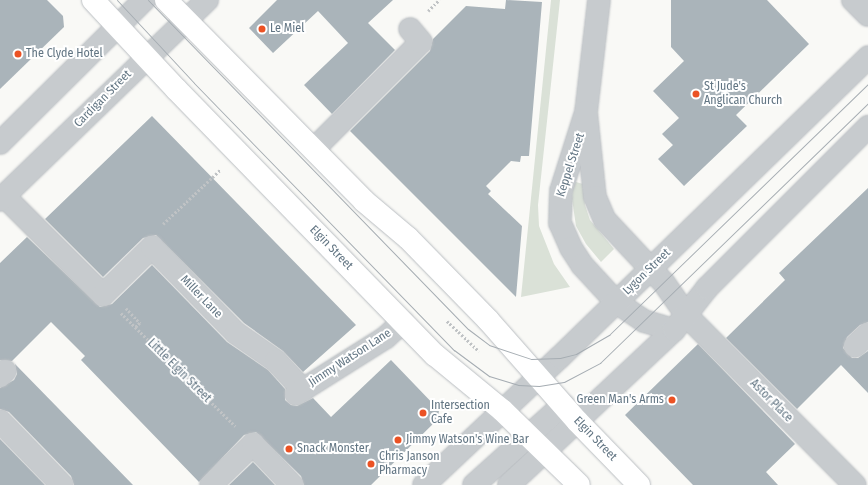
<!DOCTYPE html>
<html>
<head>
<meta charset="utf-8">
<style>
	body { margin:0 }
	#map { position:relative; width:868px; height:485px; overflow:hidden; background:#f9f9f6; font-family:"Fira Sans Condensed",sans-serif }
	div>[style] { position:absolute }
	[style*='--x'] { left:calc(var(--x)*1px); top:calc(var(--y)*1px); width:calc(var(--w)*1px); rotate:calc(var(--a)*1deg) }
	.green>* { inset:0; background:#dae1d7 }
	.building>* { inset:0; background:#aab4ba }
	.path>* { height:2.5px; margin-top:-1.25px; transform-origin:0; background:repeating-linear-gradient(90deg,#c0c3c5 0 2px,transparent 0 4px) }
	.roads { filter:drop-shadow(0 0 1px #babec2) drop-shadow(0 0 1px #babec2) }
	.minor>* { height:22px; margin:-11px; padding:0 11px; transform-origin:11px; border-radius:11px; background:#c7cbce }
	.major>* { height:22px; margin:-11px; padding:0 11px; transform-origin:11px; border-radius:11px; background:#fff }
	.tram>* { height:1px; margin:-0.5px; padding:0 0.5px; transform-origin:0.5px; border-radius:0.5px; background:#a5acb2 }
	.dots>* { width:11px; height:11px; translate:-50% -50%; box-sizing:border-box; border:2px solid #fff; border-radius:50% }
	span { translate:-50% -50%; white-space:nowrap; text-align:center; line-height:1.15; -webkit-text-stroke:4px #fff; paint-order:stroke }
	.poi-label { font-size:12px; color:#627583 }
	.left { translate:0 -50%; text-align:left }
	.right { translate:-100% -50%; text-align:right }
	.street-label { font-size:12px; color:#627583 }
</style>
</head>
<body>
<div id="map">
	<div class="green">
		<i style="clip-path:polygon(551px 0,560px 0,538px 205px,539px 226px,554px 264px,570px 287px,521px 297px)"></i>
		<i style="clip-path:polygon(576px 182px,583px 184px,585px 205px,590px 220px,614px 249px,601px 262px,586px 244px,576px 226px,572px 199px,573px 184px)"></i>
	</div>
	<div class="building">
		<i style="clip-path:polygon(0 0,47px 0,63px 16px,64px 27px,0 89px)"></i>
		<i style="clip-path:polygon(277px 0,393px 0,368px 23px,395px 50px,332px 114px,304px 85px,348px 43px,318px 11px,273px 53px,249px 28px)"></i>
		<i style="clip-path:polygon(506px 0,542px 2px,529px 156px,521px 156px,520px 162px,511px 161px,486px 186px,491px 191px,488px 194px,522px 226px,516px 297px,350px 131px,430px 51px,433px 39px,466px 6px,505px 9px)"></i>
		<i style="clip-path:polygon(671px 0,767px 0,809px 44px,736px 115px,747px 126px,684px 186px,658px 159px,673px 145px,662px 134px,679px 118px,653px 91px,684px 61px,671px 47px)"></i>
		<i style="clip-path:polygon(152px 116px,356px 325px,303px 372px,283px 351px,244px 323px,156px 235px,143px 238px,103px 277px,45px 219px)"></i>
		<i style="clip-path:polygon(868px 188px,868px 322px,860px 325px,847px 337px,843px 348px,852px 358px,858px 358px,868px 351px,868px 393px,841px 365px,797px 409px,726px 338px,785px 280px,779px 273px)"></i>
		<i style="clip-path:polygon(27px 237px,100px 307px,112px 304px,152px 265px,227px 342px,268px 370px,285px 389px,285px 400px,291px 405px,297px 406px,313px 398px,331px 417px,391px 360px,439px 410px,438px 419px,371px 485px,304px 485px,301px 476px,256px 432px,244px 435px,199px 482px,81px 360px,85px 356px,51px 322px,12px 361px,0 360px,0 263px)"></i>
		<i style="clip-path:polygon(698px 344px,795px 444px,766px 472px,778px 485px,693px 485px,625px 415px)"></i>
		<i style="clip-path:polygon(15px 364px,58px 408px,133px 485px,74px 485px,71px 476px,9px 412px,0 409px,0 388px,14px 380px,17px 374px)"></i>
		<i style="clip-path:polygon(0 439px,45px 485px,0 485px)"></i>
		<i style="clip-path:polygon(253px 462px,275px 485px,229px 485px)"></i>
	</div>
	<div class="path">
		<i style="--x:428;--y:11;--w:16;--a:-45"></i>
		<i style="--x:163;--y:224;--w:79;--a:-43.5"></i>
		<i style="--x:126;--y:308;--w:21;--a:47"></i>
		<i style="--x:140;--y:323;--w:6;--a:135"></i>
		<i style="--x:121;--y:313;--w:161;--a:44.7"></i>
		<i style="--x:447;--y:321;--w:44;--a:43.2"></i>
	</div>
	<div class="roads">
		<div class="minor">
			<i style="--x:599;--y:0;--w:113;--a:96.6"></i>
			<i style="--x:586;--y:112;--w:83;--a:107.6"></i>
			<i style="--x:561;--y:191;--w:32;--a:92"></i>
			<i style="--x:560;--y:223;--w:27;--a:66"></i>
			<i style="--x:571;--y:248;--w:20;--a:57"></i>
			<i style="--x:582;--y:265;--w:50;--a:47.4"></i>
			<i style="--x:616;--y:302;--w:34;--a:34"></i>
			<i style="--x:644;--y:321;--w:31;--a:17"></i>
			<i style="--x:853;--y:0;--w:21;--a:45"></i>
			<i style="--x:586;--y:112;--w:85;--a:84"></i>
			<i style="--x:595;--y:197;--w:25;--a:67"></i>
			<i style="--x:605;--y:220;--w:86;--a:46.9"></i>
			<i style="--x:664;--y:283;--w:40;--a:55.1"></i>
			<i style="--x:687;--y:316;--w:238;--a:45.2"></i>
			<i style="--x:0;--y:143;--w:203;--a:-44.8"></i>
			<i style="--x:314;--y:149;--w:151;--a:-45"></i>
			<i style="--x:421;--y:42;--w:17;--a:-130"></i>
			<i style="--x:4;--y:196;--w:140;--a:45"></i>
			<i style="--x:103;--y:295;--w:69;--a:-44.4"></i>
			<i style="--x:152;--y:247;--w:120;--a:45.7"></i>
			<i style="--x:236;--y:333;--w:49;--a:35"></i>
			<i style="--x:276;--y:361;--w:40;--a:47"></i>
			<i style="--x:0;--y:200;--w:288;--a:-44"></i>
			<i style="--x:855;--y:346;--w:18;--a:-43"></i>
			<i style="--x:0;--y:376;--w:7;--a:-45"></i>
			<i style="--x:296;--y:394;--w:105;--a:-32.2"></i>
			<i style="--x:385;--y:338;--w:24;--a:-42"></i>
			<i style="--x:0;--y:421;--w:89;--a:45.9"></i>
			<i style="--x:211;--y:485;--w:59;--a:-44.3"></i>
			<i style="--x:253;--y:444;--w:57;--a:46.4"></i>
			<i style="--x:424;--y:485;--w:187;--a:-43.3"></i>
			<i style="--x:560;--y:357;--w:430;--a:-44.2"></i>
			<i style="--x:474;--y:485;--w:120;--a:-42"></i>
			<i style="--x:509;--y:485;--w:226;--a:-43.2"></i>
			<i style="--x:674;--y:330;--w:53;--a:-51.8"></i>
			<i style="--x:707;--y:288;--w:228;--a:-45"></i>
		</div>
		<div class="major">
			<i style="--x:93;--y:0;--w:122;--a:47"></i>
			<i style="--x:176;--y:89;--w:371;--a:45.8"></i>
			<i style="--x:435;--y:355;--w:87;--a:39.4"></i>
			<i style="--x:502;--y:410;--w:107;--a:44.2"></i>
			<i style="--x:166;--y:0;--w:282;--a:45.4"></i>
			<i style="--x:364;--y:201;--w:57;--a:40.1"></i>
			<i style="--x:408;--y:238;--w:115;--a:45.7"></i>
			<i style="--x:488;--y:320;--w:135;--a:48.6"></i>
			<i style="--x:577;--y:421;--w:89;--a:45.9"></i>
		</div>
	</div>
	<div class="tram">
		<i style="--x:117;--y:0;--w:113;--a:47.1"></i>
		<i style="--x:194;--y:83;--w:373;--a:45.8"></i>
		<i style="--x:454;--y:350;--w:44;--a:36.6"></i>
		<i style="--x:489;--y:376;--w:30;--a:17"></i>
		<i style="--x:518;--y:385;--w:21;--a:3"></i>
		<i style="--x:539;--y:386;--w:25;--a:-9"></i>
		<i style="--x:564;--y:382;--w:41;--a:-27.8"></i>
		<i style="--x:600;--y:363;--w:373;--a:-44.1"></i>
		<i style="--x:148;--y:0;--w:459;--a:45.8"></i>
		<i style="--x:468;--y:329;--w:26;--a:37"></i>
		<i style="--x:489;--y:345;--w:44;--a:18.4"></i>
		<i style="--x:531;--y:359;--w:29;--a:-2"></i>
		<i style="--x:560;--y:358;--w:16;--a:-14"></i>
		<i style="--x:576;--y:354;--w:39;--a:-30"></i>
		<i style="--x:610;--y:334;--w:359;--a:-44.1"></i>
	</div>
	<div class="dots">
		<i style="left:262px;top:29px;background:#eb5224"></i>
		<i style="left:18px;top:54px;background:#eb5224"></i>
		<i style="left:696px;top:94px;background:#eb5224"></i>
		<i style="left:672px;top:400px;background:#eb5224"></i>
		<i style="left:423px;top:413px;background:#eb5224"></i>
		<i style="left:398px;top:440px;background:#eb5224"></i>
		<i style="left:289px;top:449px;background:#eb5224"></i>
		<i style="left:371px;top:464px;background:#eb5224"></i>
	</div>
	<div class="poi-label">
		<span class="left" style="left:270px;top:29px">Le Miel</span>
		<span class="left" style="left:26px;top:54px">The Clyde Hotel</span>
		<span class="left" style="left:704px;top:94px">St Jude's<br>Anglican Church</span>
		<span class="right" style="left:664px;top:400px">Green Man's Arms</span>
		<span class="left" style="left:431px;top:413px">Intersection<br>Cafe</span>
		<span class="left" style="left:406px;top:440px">Jimmy Watson's Wine Bar</span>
		<span class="left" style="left:297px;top:449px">Snack Monster</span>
		<span class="left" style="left:379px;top:464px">Chris Janson<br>Pharmacy</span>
	</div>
	<div class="street-label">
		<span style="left:103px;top:99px;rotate:-45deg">Cardigan Street</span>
		<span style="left:571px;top:165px;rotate:-72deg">Keppel Street</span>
		<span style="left:331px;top:248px;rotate:46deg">Elgin Street</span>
		<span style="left:647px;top:272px;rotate:-44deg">Lygon Street</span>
		<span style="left:201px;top:297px;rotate:46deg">Miller Lane</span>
		<span style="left:350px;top:358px;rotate:-33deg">Jimmy Watson Lane</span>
		<span style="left:179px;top:371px;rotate:45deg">Little Elgin Street</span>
		<span style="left:771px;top:401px;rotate:45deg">Astor Place</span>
		<span style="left:595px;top:439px;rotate:46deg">Elgin Street</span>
	</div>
</div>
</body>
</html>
